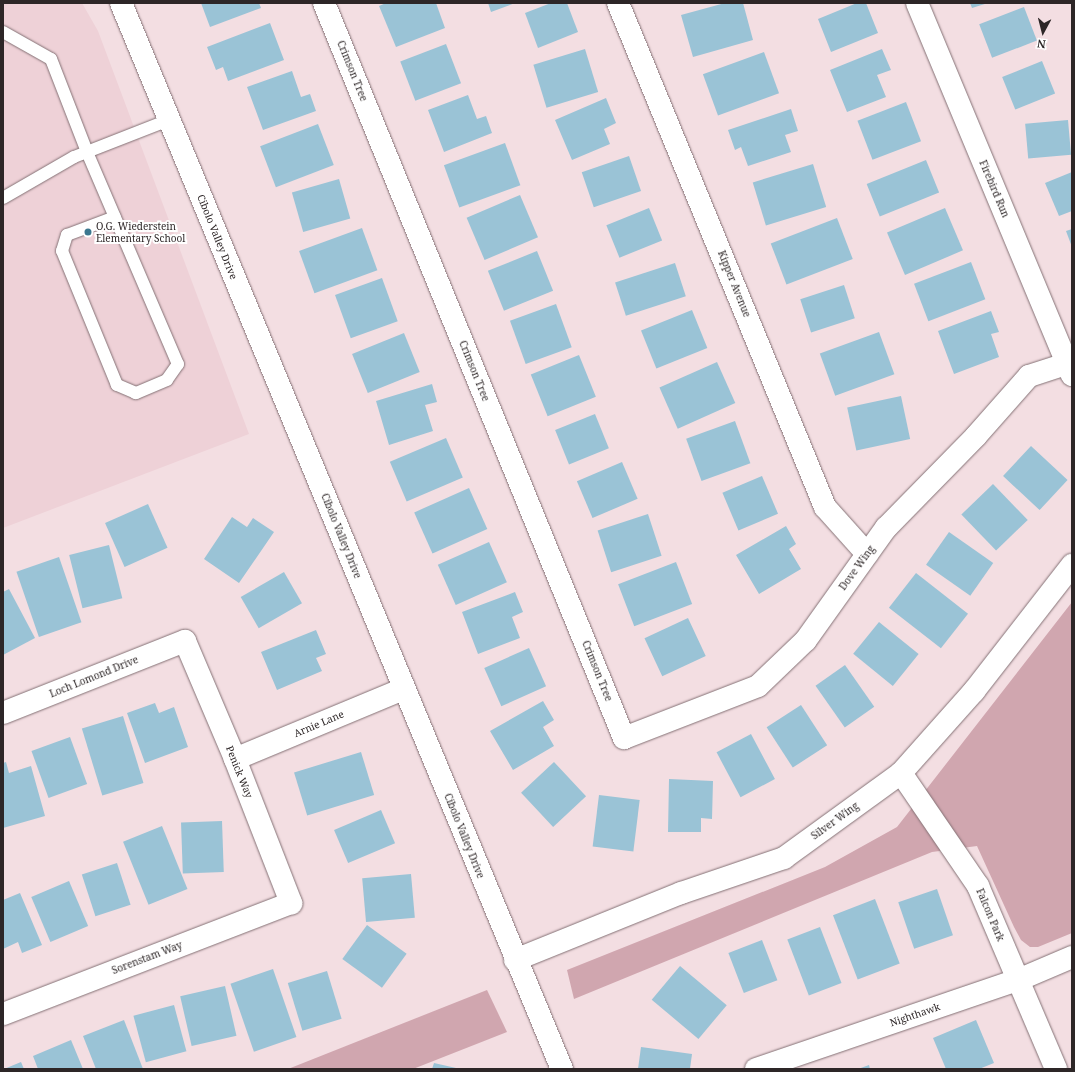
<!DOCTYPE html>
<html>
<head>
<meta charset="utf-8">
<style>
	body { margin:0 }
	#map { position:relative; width:1075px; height:1072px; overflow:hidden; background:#f3dee2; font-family:"Noto Serif",serif }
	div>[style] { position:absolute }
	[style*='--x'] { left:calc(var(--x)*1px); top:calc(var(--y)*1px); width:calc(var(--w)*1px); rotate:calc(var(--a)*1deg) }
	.built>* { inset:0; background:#eed1d7 }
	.green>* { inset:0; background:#d0a6af }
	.building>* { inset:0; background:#9ac3d6; transform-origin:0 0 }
	.roads { filter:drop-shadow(0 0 1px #847175) drop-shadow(0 0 1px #847175) }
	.service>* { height:12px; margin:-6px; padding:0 6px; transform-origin:6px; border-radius:6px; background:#fff }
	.minor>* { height:22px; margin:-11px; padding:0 11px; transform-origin:11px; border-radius:11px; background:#fff }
	.secondary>* { height:22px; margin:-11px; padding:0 11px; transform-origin:11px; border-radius:11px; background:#fff }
	.dots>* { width:11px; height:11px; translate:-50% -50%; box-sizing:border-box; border:2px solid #fff; border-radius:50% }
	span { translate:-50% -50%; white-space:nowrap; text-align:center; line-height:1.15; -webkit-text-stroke:4px #fff; paint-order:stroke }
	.street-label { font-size:10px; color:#2d2627 }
	.poi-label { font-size:10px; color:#2d2627 }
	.left { translate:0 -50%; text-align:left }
	.frame { position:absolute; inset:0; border:4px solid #2d2627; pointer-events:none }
	.north { position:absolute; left:1023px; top:12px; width:40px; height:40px; -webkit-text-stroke:3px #fff; paint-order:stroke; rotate:187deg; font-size:11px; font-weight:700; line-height:16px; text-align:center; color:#2d2627 }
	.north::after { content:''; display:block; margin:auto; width:14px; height:18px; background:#2d2627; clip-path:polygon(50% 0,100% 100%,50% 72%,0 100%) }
</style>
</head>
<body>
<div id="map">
	<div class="built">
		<i style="clip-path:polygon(3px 3px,82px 3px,98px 31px,249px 434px,3px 528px)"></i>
	</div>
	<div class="green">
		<i style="clip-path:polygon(1072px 602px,1072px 933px,1038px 947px,1030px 947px,1021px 940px,1014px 927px,977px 846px,932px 852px,574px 999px,567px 970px,825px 867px,897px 827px)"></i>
		<i style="clip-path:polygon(487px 990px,507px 1032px,413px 1069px,288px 1069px)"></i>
	</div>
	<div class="building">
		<i style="clip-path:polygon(201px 3px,259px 3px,261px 8px,210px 27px)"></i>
		<i style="clip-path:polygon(386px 3px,436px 3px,445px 28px,396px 47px,379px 6px)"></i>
		<i style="clip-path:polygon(488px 3px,515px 3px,491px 12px)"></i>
		<i style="clip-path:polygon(551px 3px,567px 3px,578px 32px,538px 48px,525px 13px)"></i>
		<i style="clip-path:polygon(725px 3px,743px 3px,753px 40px,693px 57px,681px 15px)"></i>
		<i style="clip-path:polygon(857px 3px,866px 3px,878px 33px,831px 52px,818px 19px)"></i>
		<i style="clip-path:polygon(970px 3px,988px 3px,972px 8px)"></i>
		<i style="left:1024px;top:7px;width:36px;height:48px;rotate:69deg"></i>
		<i style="clip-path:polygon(270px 23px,284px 60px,228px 81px,223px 67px,216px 70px,207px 47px)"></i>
		<i style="left:446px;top:44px;width:42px;height:49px;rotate:69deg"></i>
		<i style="left:585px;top:49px;width:45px;height:54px;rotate:73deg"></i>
		<i style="clip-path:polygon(882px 49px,891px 70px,877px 75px,886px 97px,847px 112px,830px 70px)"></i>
		<i style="left:764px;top:52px;width:44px;height:65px;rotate:70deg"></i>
		<i style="left:1042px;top:61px;width:35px;height:43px;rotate:68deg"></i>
		<i style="clip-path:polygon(292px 71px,301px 97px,310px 94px,316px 111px,263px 130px,247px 87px)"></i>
		<i style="clip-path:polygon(468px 95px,477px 119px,486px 116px,492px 133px,444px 152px,428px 110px)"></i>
		<i style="clip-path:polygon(606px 98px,616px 123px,604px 129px,610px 144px,572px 160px,555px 120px)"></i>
		<i style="left:906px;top:102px;width:42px;height:52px;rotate:69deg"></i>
		<i style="clip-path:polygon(791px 109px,798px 131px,785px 135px,791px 152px,748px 166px,741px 147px,735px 150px,728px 130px)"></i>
		<i style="left:1068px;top:120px;width:35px;height:43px;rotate:85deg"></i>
		<i style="left:318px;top:124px;width:44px;height:62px;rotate:69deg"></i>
		<i style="left:505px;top:143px;width:45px;height:65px;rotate:70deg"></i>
		<i style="left:629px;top:156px;width:37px;height:50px;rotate:71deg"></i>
		<i style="left:926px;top:160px;width:35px;height:64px;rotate:68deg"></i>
		<i style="left:813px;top:164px;width:45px;height:63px;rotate:73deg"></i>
		<i style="clip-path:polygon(1072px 172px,1072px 211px,1059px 216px,1045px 183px)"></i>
		<i style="left:339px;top:179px;width:41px;height:49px;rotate:74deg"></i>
		<i style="left:520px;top:195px;width:46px;height:58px;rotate:67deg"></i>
		<i style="left:649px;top:208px;width:35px;height:46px;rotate:68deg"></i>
		<i style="left:945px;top:208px;width:46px;height:63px;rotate:67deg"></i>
		<i style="left:837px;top:218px;width:44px;height:71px;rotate:69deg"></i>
		<i style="left:362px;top:228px;width:45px;height:67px;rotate:70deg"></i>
		<i style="clip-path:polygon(1072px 229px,1072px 247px,1066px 231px)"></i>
		<i style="left:537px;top:251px;width:43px;height:53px;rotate:68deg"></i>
		<i style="left:971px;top:262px;width:40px;height:61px;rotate:69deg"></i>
		<i style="left:675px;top:263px;width:35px;height:63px;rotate:72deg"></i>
		<i style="left:382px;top:278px;width:46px;height:50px;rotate:70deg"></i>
		<i style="left:844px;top:285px;width:35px;height:46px;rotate:72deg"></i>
		<i style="left:556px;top:304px;width:46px;height:49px;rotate:70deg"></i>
		<i style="left:692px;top:310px;width:41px;height:55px;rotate:68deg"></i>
		<i style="clip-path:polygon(991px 311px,999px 332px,991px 334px,999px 357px,954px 374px,938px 331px)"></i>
		<i style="left:879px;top:332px;width:45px;height:63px;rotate:70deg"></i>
		<i style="left:404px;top:333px;width:42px;height:56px;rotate:68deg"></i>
		<i style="left:579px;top:355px;width:45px;height:52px;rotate:68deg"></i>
		<i style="left:717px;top:362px;width:45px;height:63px;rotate:66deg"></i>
		<i style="clip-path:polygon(432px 384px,437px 402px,425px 405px,433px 431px,389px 445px,376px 401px)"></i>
		<i style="left:901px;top:396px;width:44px;height:55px;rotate:78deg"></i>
		<i style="left:595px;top:414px;width:37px;height:43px;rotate:68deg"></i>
		<i style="left:735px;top:421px;width:45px;height:52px;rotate:70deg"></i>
		<i style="left:446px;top:438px;width:43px;height:61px;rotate:67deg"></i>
		<i style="left:1031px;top:446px;width:50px;height:41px;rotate:43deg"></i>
		<i style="left:622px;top:462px;width:40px;height:49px;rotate:67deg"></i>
		<i style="left:762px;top:476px;width:41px;height:43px;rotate:67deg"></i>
		<i style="left:993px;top:484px;width:50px;height:44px;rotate:46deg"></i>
		<i style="left:469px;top:488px;width:45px;height:60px;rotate:66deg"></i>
		<i style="left:148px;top:504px;width:48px;height:47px;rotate:66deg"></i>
		<i style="left:648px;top:514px;width:44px;height:53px;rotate:72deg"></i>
		<i style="clip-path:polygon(232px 517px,247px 527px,253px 518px,274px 532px,239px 583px,204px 559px)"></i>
		<i style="clip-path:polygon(786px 526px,796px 544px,789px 549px,801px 569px,759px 594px,736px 555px)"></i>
		<i style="left:949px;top:532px;width:54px;height:40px;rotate:35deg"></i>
		<i style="left:489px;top:542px;width:44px;height:56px;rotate:66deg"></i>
		<i style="left:109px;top:545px;width:55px;height:41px;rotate:76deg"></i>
		<i style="left:59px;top:557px;width:69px;height:45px;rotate:71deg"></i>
		<i style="left:676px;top:562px;width:45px;height:62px;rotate:69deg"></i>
		<i style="left:284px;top:572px;width:36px;height:50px;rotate:60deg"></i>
		<i style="left:916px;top:573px;width:66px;height:44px;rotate:38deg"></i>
		<i style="clip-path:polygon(9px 589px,35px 638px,3px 655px,3px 592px)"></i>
		<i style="clip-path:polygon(515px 592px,523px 612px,512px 617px,520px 638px,478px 654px,462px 612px)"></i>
		<i style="left:688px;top:618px;width:42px;height:48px;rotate:65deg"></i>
		<i style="left:879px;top:622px;width:51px;height:41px;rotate:39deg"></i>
		<i style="clip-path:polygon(316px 630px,326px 654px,316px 658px,322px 671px,277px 690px,261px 652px)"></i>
		<i style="left:529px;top:648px;width:42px;height:49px;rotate:66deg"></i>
		<i style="left:845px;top:665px;width:51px;height:36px;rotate:55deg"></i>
		<i style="clip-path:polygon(543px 701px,554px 720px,543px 727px,554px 746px,513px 770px,490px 731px)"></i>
		<i style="clip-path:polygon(155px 703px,159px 713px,174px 707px,188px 747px,145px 763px,127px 713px)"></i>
		<i style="left:801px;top:705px;width:48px;height:41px;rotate:57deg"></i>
		<i style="left:123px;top:716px;width:70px;height:43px;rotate:73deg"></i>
		<i style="left:751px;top:734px;width:51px;height:39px;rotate:62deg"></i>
		<i style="left:70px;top:737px;width:50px;height:41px;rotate:70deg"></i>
		<i style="left:361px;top:752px;width:45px;height:70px;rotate:73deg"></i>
		<i style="clip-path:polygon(6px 762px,9px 773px,31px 766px,45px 816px,3px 828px,3px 763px)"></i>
		<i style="left:554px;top:762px;width:47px;height:45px;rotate:47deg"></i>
		<i style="clip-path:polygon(669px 779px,713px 781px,712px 819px,701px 818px,701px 832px,668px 832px)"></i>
		<i style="left:599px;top:795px;width:41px;height:52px;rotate:7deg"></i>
		<i style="left:381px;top:810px;width:36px;height:51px;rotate:67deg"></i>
		<i style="left:222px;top:821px;width:51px;height:41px;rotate:88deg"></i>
		<i style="left:162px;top:826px;width:68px;height:42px;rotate:68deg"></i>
		<i style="left:117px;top:863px;width:44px;height:37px;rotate:72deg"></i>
		<i style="left:411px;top:874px;width:44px;height:49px;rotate:85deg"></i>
		<i style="left:69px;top:881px;width:49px;height:41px;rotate:67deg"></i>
		<i style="left:937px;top:889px;width:49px;height:41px;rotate:71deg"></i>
		<i style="clip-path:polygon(20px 893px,42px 945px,22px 953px,18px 942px,3px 949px,3px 900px)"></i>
		<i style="left:875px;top:899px;width:69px;height:45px;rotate:69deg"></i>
		<i style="left:367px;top:925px;width:49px;height:42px;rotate:36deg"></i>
		<i style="left:820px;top:927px;width:60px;height:35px;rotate:69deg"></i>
		<i style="left:762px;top:940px;width:43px;height:36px;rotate:69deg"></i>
		<i style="left:680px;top:966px;width:61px;height:44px;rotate:40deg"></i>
		<i style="left:273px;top:969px;width:72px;height:45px;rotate:71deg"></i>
		<i style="left:327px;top:971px;width:50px;height:41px;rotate:73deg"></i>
		<i style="left:225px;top:986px;width:51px;height:46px;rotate:77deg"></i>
		<i style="left:174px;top:1005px;width:48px;height:42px;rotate:75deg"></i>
		<i style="clip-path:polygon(124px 1020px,143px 1069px,96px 1069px,83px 1036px)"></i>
		<i style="clip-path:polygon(976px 1020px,994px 1063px,979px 1069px,946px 1069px,933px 1038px)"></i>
		<i style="clip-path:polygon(71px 1040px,83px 1069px,38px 1069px,33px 1056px)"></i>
		<i style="clip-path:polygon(641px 1047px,692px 1054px,690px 1069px,638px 1069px)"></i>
		<i style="clip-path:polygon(21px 1062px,24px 1069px,4px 1069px)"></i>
		<i style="clip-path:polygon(434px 1063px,456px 1068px,456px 1069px,432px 1069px)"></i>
		<i style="clip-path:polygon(869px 1065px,870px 1069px,858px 1069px)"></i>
	</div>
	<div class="roads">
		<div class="service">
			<i style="--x:3;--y:32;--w:55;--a:29.4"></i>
			<i style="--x:51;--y:59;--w:100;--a:68.8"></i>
			<i style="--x:87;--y:152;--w:231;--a:66.8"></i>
			<i style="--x:178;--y:364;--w:19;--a:125"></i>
			<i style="--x:167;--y:380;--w:34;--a:157"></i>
			<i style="--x:136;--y:393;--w:21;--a:-157"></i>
			<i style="--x:117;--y:385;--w:145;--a:-112.3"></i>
			<i style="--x:62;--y:251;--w:17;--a:-73"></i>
			<i style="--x:67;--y:235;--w:51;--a:-20.6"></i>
			<i style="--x:3;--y:198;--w:82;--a:-30"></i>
			<i style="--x:74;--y:157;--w:102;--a:-21.3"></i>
		</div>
		<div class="minor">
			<i style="--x:324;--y:3;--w:794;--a:67.8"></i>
			<i style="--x:624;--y:738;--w:144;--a:-21.2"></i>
			<i style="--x:758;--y:686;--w:66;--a:-43.8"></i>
			<i style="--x:806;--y:640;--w:138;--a:-54.5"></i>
			<i style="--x:886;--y:528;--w:129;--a:-45.6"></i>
			<i style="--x:976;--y:436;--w:80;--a:-48.5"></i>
			<i style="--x:1029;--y:376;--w:40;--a:-18"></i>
			<i style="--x:618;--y:3;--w:545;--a:67.67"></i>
			<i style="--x:825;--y:507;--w:63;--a:48.2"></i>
			<i style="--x:917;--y:3;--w:403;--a:67.4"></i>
			<i style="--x:3;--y:713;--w:196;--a:-21.6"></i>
			<i style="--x:185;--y:641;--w:128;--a:67"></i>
			<i style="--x:235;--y:759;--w:155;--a:68.7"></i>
			<i style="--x:291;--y:903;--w:309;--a:158.9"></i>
			<i style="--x:235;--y:759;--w:182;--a:-22.6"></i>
			<i style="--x:901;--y:773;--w:137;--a:55.7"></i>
			<i style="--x:978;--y:886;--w:199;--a:66.9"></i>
			<i style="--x:515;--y:960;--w:179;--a:-22"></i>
			<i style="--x:681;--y:893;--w:109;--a:-18.8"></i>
			<i style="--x:784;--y:858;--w:145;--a:-36"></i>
			<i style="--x:901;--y:773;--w:110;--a:-48.3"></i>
			<i style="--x:974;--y:691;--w:160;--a:-52.1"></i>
			<i style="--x:756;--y:1069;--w:277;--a:-18.8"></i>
			<i style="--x:1018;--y:980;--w:59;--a:-23.1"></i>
		</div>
		<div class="secondary">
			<i style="--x:121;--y:3;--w:1154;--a:67.53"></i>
		</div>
	</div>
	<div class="dots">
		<i style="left:88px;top:232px;background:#3c778f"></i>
	</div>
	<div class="street-label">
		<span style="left:352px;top:71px;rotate:68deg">Crimson Tree</span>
		<span style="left:994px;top:189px;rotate:67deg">Firebird Run</span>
		<span style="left:217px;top:237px;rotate:68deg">Cibolo Valley Drive</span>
		<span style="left:734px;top:284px;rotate:68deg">Kipper Avenue</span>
		<span style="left:474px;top:371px;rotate:68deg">Crimson Tree</span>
		<span style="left:341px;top:536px;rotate:68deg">Cibolo Valley Drive</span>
		<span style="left:857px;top:568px;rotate:-54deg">Dove Wing</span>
		<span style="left:597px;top:671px;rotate:68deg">Crimson Tree</span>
		<span style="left:94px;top:677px;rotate:-22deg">Loch Lomond Drive</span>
		<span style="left:319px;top:724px;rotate:-23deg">Arnie Lane</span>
		<span style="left:239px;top:772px;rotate:68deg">Penick Way</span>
		<span style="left:835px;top:821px;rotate:-36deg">Silver Wing</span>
		<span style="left:464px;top:836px;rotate:68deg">Cibolo Valley Drive</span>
		<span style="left:990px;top:915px;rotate:67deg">Falcon Park</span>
		<span style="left:147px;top:958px;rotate:-21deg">Sorenstam Way</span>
		<span style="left:915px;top:1015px;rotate:-19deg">Nighthawk</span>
	</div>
	<div class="poi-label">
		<span class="left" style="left:96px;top:232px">O.G. Wiederstein<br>Elementary School</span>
	</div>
	<div class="frame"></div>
	<div class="north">N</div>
</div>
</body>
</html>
